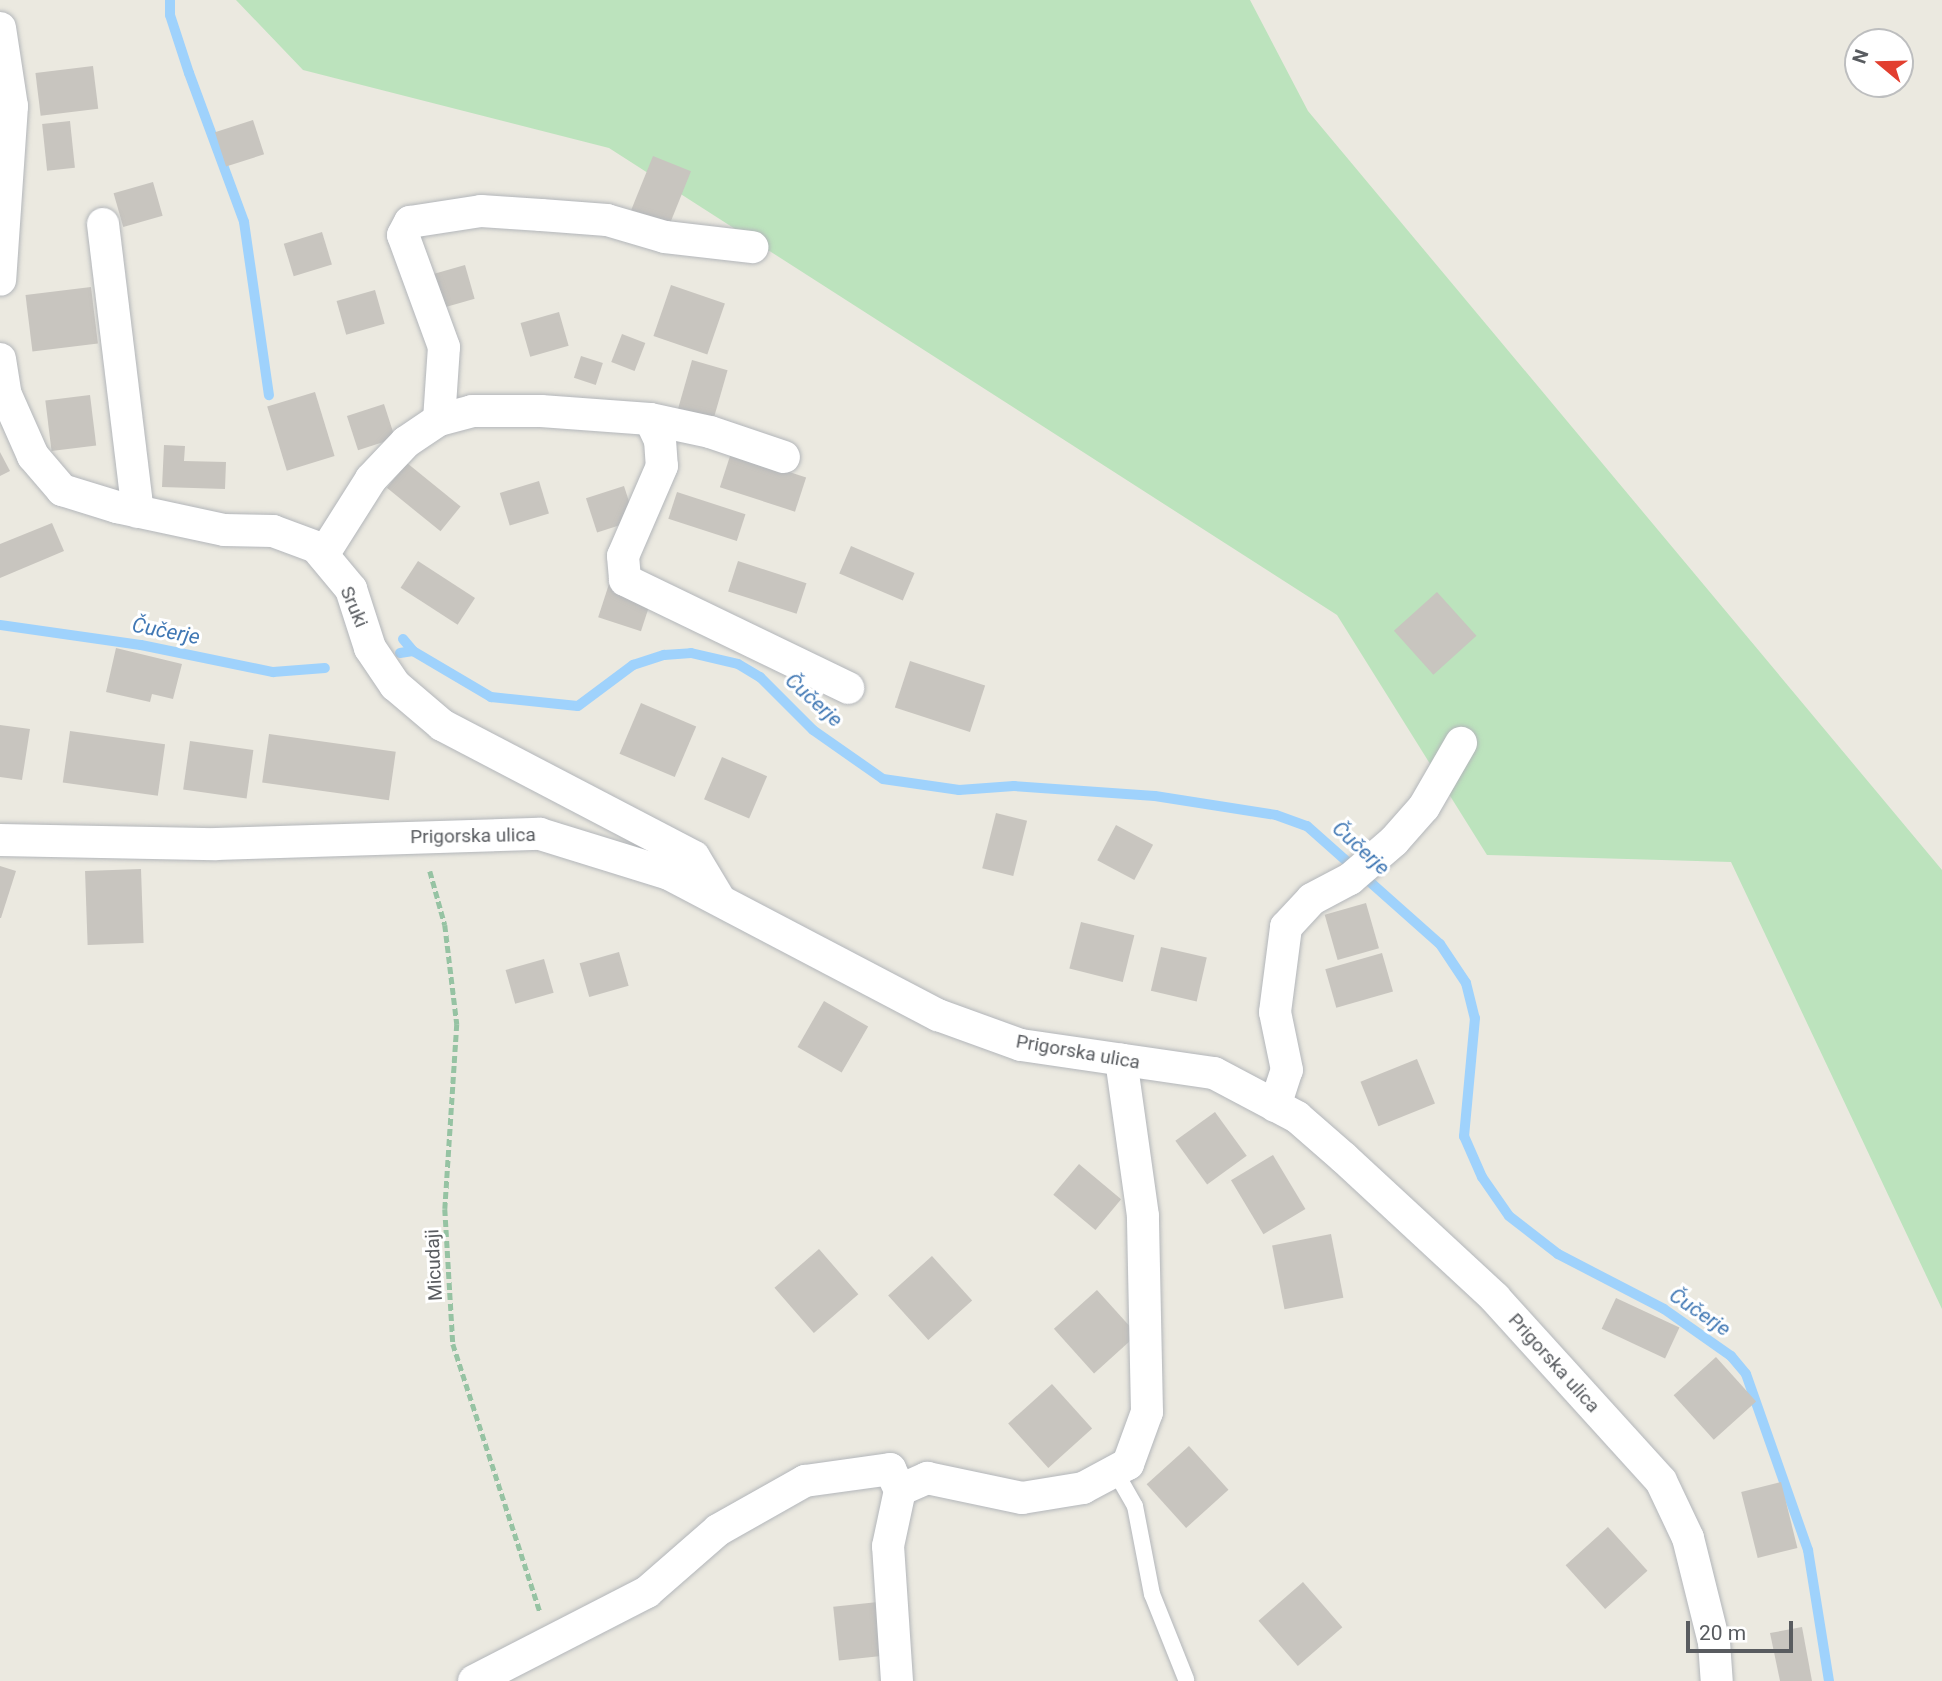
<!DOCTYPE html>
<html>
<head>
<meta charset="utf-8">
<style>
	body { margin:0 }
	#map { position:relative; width:1942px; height:1681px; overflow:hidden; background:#ebe9e0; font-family:Roboto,sans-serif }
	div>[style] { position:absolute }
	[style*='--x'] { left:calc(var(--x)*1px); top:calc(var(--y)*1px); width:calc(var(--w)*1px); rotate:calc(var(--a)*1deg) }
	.green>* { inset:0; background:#bce3bd }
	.stream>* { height:10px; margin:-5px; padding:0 5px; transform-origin:5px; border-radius:5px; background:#9fd2fc }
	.building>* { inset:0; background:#c8c5bf; transform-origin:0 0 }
	.path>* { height:4.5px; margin-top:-2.25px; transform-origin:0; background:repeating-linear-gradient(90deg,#96c3a3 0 7px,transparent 0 10.5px) }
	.roads { filter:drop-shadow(0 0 2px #b3b6ba) drop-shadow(0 0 2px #b3b6ba) }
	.service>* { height:16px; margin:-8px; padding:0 8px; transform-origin:8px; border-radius:8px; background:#fff }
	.minor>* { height:32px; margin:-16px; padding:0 16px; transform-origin:16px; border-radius:16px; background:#fff }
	span { translate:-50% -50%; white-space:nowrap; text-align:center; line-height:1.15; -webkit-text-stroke:6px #fff; paint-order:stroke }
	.street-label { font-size:19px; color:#595c60 }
	.water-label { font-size:21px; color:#4178b4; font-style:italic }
	.north { position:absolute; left:1844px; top:28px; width:70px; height:70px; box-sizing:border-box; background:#fff; border:2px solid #bdbebf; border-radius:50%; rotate:289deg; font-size:19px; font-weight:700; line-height:28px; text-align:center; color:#595c60 }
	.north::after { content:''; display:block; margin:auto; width:24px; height:32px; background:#e23f2f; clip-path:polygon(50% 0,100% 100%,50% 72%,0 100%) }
	.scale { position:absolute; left:1686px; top:1621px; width:107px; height:32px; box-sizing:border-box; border:4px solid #595c60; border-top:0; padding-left:9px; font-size:21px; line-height:24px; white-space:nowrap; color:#595c60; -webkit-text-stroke:5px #fff; paint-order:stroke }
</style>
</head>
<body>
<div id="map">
	<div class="green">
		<i style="clip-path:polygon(236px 0,1250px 0,1308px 111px,1942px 870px,1942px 1309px,1731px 862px,1487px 855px,1337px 615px,609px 148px,303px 70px)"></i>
	</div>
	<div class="stream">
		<i style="--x:170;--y:0;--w:15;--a:90"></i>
		<i style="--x:170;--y:15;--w:61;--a:71.9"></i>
		<i style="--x:189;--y:73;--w:159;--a:69.7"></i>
		<i style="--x:244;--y:222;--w:175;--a:81.8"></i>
		<i style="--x:0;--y:625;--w:142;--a:8.1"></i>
		<i style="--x:141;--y:645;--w:135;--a:11.6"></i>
		<i style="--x:273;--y:672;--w:52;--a:-4.4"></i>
		<i style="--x:403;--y:639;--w:16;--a:50"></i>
		<i style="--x:400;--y:653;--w:13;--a:-9"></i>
		<i style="--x:413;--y:651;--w:91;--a:30.5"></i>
		<i style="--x:491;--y:697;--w:87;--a:5.9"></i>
		<i style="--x:578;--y:706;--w:69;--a:-36.7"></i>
		<i style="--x:633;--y:665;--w:33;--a:-18"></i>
		<i style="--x:664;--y:655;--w:27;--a:-4"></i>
		<i style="--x:691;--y:653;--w:48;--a:13.2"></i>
		<i style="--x:738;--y:664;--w:26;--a:31"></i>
		<i style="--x:760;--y:677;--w:75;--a:45"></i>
		<i style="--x:813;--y:730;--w:85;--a:35"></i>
		<i style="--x:883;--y:779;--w:77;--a:8.2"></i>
		<i style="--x:959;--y:790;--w:55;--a:-4.2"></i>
		<i style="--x:1014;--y:786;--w:141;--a:4.1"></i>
		<i style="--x:1155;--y:796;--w:122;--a:8.9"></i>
		<i style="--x:1276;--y:815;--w:33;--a:20"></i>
		<i style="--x:1307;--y:826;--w:178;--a:41.6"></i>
		<i style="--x:1440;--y:944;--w:47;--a:56.3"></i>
		<i style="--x:1466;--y:983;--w:36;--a:76"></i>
		<i style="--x:1475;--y:1018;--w:119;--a:95.3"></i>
		<i style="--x:1464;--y:1136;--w:45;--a:66.3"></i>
		<i style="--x:1482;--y:1177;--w:47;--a:55.3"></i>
		<i style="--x:1509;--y:1216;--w:62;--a:37.8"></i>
		<i style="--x:1558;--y:1254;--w:119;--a:27.4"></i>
		<i style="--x:1664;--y:1309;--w:82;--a:35"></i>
		<i style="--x:1731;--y:1356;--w:23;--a:50"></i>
		<i style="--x:1746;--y:1374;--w:187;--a:70.6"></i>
		<i style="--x:1808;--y:1550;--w:133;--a:80.9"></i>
	</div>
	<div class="building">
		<i style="left:93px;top:66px;width:43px;height:58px;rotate:83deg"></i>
		<i style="left:253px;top:120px;width:36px;height:40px;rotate:72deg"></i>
		<i style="left:70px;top:121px;width:47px;height:28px;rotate:84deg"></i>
		<i style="left:653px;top:156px;width:41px;height:65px;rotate:22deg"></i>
		<i style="left:153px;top:182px;width:35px;height:41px;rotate:74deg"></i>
		<i style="left:322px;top:232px;width:34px;height:40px;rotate:73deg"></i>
		<i style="left:465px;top:265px;width:35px;height:40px;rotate:74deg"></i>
		<i style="left:671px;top:285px;width:57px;height:54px;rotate:19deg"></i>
		<i style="left:91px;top:287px;width:57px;height:66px;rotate:83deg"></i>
		<i style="left:375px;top:290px;width:35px;height:40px;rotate:74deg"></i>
		<i style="left:559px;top:312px;width:35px;height:40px;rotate:74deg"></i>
		<i style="left:622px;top:334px;width:25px;height:30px;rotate:21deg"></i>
		<i style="left:581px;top:356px;width:23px;height:23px;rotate:18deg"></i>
		<i style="left:692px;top:360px;width:37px;height:54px;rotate:16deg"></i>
		<i style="left:315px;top:392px;width:67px;height:50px;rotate:73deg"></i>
		<i style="left:90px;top:395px;width:51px;height:45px;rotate:83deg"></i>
		<i style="left:384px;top:404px;width:36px;height:39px;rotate:72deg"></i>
		<i style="clip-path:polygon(164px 445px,185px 446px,184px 461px,226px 462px,225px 489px,162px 487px)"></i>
		<i style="clip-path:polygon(0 452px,10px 471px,0 476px)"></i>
		<i style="left:731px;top:453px;width:79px;height:36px;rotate:18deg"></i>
		<i style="left:407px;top:463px;width:69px;height:32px;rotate:39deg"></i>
		<i style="left:539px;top:481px;width:34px;height:41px;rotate:73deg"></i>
		<i style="left:624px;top:486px;width:36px;height:40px;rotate:72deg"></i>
		<i style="left:677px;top:492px;width:72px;height:28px;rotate:18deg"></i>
		<i style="clip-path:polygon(52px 523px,64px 551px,0 578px,0 544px)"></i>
		<i style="left:851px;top:546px;width:69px;height:30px;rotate:23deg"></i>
		<i style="left:418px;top:561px;width:68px;height:32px;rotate:33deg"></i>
		<i style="left:738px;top:561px;width:72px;height:32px;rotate:18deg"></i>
		<i style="left:609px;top:584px;width:45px;height:35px;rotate:18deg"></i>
		<i style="left:1437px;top:592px;width:59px;height:58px;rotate:48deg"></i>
		<i style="clip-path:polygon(116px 648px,182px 664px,173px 699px,152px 694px,150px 702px,106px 692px)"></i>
		<i style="left:910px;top:661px;width:79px;height:49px;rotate:18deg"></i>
		<i style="left:641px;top:703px;width:60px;height:55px;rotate:23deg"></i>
		<i style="clip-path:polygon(0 725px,30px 729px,22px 780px,0 777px)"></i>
		<i style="left:70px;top:731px;width:96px;height:52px;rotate:8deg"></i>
		<i style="left:269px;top:734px;width:128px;height:49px;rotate:8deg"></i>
		<i style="left:190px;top:741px;width:64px;height:49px;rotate:8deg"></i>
		<i style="left:722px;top:757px;width:49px;height:46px;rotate:23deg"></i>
		<i style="left:996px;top:813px;width:32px;height:57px;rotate:14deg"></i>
		<i style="left:1116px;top:825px;width:42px;height:40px;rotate:28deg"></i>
		<i style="clip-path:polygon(0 866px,16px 871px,1px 918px,0 918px)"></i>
		<i style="left:141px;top:869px;width:74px;height:56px;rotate:88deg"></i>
		<i style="left:1366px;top:903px;width:47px;height:43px;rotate:74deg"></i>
		<i style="left:1081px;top:922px;width:55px;height:48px;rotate:14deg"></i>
		<i style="left:1161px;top:947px;width:47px;height:45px;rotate:13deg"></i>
		<i style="left:619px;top:952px;width:35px;height:41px;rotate:74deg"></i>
		<i style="left:1382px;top:953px;width:40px;height:59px;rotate:74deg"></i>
		<i style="left:544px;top:959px;width:35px;height:40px;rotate:74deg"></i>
		<i style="left:824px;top:1001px;width:51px;height:53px;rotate:30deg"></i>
		<i style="left:1417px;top:1059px;width:48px;height:61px;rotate:68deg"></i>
		<i style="left:1215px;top:1112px;width:54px;height:49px;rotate:54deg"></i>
		<i style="left:1273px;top:1155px;width:63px;height:49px;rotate:59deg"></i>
		<i style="left:1079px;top:1164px;width:55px;height:40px;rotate:40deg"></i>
		<i style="left:1331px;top:1234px;width:65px;height:60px;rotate:79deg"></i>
		<i style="left:819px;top:1249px;width:60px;height:59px;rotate:49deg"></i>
		<i style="left:932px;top:1256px;width:60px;height:59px;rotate:48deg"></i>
		<i style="left:1097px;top:1290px;width:60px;height:58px;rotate:48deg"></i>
		<i style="left:1616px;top:1298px;width:70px;height:34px;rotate:25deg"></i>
		<i style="left:1716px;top:1357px;width:60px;height:57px;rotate:48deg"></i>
		<i style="left:1052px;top:1384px;width:60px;height:59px;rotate:48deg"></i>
		<i style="left:1189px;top:1446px;width:59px;height:57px;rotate:48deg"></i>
		<i style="left:1781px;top:1482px;width:68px;height:41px;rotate:76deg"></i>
		<i style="left:1608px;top:1527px;width:59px;height:57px;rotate:48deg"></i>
		<i style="left:1303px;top:1582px;width:60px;height:59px;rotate:49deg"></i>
		<i style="left:878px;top:1602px;width:54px;height:45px;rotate:84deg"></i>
		<i style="clip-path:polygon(1802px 1627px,1812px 1681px,1780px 1681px,1770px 1633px)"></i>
	</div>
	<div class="path">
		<i style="--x:430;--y:871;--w:56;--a:74.5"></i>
		<i style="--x:445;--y:925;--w:100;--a:83.1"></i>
		<i style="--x:457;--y:1024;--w:185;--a:93.7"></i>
		<i style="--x:445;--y:1209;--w:135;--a:86.6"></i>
		<i style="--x:453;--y:1344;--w:281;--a:72"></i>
	</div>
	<div class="roads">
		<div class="service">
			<i style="--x:1115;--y:1471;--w:40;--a:60.3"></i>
			<i style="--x:1135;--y:1506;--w:90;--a:79.1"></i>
			<i style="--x:1152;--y:1594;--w:92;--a:68.2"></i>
		</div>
		<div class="minor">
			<i style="--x:0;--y:28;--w:79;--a:81.3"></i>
			<i style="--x:12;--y:106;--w:174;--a:93.9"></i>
			<i style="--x:103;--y:224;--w:290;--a:83.1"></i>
			<i style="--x:0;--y:359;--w:36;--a:81"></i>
			<i style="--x:6;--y:395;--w:67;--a:66.1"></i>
			<i style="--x:33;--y:456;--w:45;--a:49.5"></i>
			<i style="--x:62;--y:490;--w:58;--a:17.2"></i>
			<i style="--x:117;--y:507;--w:109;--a:12.1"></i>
			<i style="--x:224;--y:530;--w:49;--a:1.2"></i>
			<i style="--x:273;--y:531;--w:46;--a:20.4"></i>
			<i style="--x:316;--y:547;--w:55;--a:50.2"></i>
			<i style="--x:351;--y:589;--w:62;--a:72.1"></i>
			<i style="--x:370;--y:648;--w:45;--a:56"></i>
			<i style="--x:395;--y:685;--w:62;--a:40.4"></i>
			<i style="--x:442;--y:725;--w:284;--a:27.6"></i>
			<i style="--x:694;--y:857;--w:47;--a:59"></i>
			<i style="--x:650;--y:419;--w:23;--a:65"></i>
			<i style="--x:660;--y:440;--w:26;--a:86"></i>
			<i style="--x:662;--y:466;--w:98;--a:113.4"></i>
			<i style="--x:623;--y:556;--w:24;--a:85"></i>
			<i style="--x:625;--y:580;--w:248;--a:25.8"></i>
			<i style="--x:439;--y:420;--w:73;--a:-86.1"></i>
			<i style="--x:444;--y:347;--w:119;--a:-110.1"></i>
			<i style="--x:403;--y:235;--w:15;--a:-62"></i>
			<i style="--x:410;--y:222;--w:72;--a:-8.8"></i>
			<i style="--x:481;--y:211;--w:60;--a:3.8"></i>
			<i style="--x:541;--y:215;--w:66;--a:4.3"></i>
			<i style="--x:607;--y:220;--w:60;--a:16.3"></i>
			<i style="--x:665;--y:237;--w:88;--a:6.6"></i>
			<i style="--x:323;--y:555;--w:90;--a:-57.7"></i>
			<i style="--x:371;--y:479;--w:51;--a:-46.6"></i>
			<i style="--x:406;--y:442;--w:40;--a:-34"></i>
			<i style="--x:439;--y:420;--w:34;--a:-15"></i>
			<i style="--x:472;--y:411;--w:69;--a:0"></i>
			<i style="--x:541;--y:411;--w:109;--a:4.2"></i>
			<i style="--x:650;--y:419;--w:61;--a:12.2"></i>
			<i style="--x:710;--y:432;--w:78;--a:18.7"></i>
			<i style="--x:0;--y:840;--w:216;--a:1.1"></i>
			<i style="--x:216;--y:844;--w:324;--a:-1.8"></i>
			<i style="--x:540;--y:834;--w:135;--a:17.2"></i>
			<i style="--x:669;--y:874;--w:304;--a:27.7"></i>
			<i style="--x:938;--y:1015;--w:88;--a:19.9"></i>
			<i style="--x:1021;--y:1045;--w:195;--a:8.3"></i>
			<i style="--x:1214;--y:1073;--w:94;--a:27.9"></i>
			<i style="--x:1297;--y:1117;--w:62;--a:41.1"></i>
			<i style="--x:1344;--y:1158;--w:206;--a:42.8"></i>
			<i style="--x:1495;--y:1298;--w:247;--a:47.8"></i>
			<i style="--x:1661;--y:1481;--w:63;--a:64.7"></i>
			<i style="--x:1688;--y:1538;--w:107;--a:76"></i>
			<i style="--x:1714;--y:1642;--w:39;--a:86"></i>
			<i style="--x:1275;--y:1106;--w:38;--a:-72"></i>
			<i style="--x:1287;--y:1070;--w:59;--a:-101.7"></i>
			<i style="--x:1275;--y:1012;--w:86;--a:-82.6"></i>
			<i style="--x:1286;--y:927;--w:38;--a:-47"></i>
			<i style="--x:1312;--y:899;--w:43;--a:-27.8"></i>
			<i style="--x:1350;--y:879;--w:58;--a:-40.8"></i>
			<i style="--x:1394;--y:841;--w:45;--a:-48.6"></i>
			<i style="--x:1424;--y:807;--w:74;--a:-60"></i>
			<i style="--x:474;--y:1681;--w:195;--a:-27.2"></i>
			<i style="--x:647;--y:1592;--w:94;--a:-41.1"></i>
			<i style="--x:718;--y:1530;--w:100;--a:-29.4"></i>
			<i style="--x:805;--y:1481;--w:86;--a:-8"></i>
			<i style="--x:890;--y:1469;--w:23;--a:65"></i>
			<i style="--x:897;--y:1681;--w:135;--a:-93.8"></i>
			<i style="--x:888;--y:1546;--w:57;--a:-77.9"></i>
			<i style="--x:900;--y:1490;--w:30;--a:-24"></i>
			<i style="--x:927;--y:1478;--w:97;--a:11.9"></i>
			<i style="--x:1022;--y:1498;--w:62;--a:-9.3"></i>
			<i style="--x:1083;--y:1488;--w:51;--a:-28.1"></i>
			<i style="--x:1128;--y:1464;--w:55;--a:-69.9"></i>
			<i style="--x:1147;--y:1412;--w:196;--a:-91.2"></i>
			<i style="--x:1143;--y:1216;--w:158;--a:-98"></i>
		</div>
	</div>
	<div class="street-label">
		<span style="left:354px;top:607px;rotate:67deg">Sruki</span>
		<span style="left:473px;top:836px;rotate:-1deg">Prigorska ulica</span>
		<span style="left:1078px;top:1052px;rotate:10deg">Prigorska ulica</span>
		<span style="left:434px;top:1265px;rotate:-93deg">Micudaji</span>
		<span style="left:1554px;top:1363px;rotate:48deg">Prigorska ulica</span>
	</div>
	<div class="water-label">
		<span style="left:166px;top:631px;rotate:11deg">Čučerje</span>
		<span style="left:814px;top:700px;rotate:42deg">Čučerje</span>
		<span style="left:1361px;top:848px;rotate:42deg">Čučerje</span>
		<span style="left:1700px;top:1312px;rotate:34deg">Čučerje</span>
	</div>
	<div class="north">N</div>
	<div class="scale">20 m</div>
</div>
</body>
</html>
